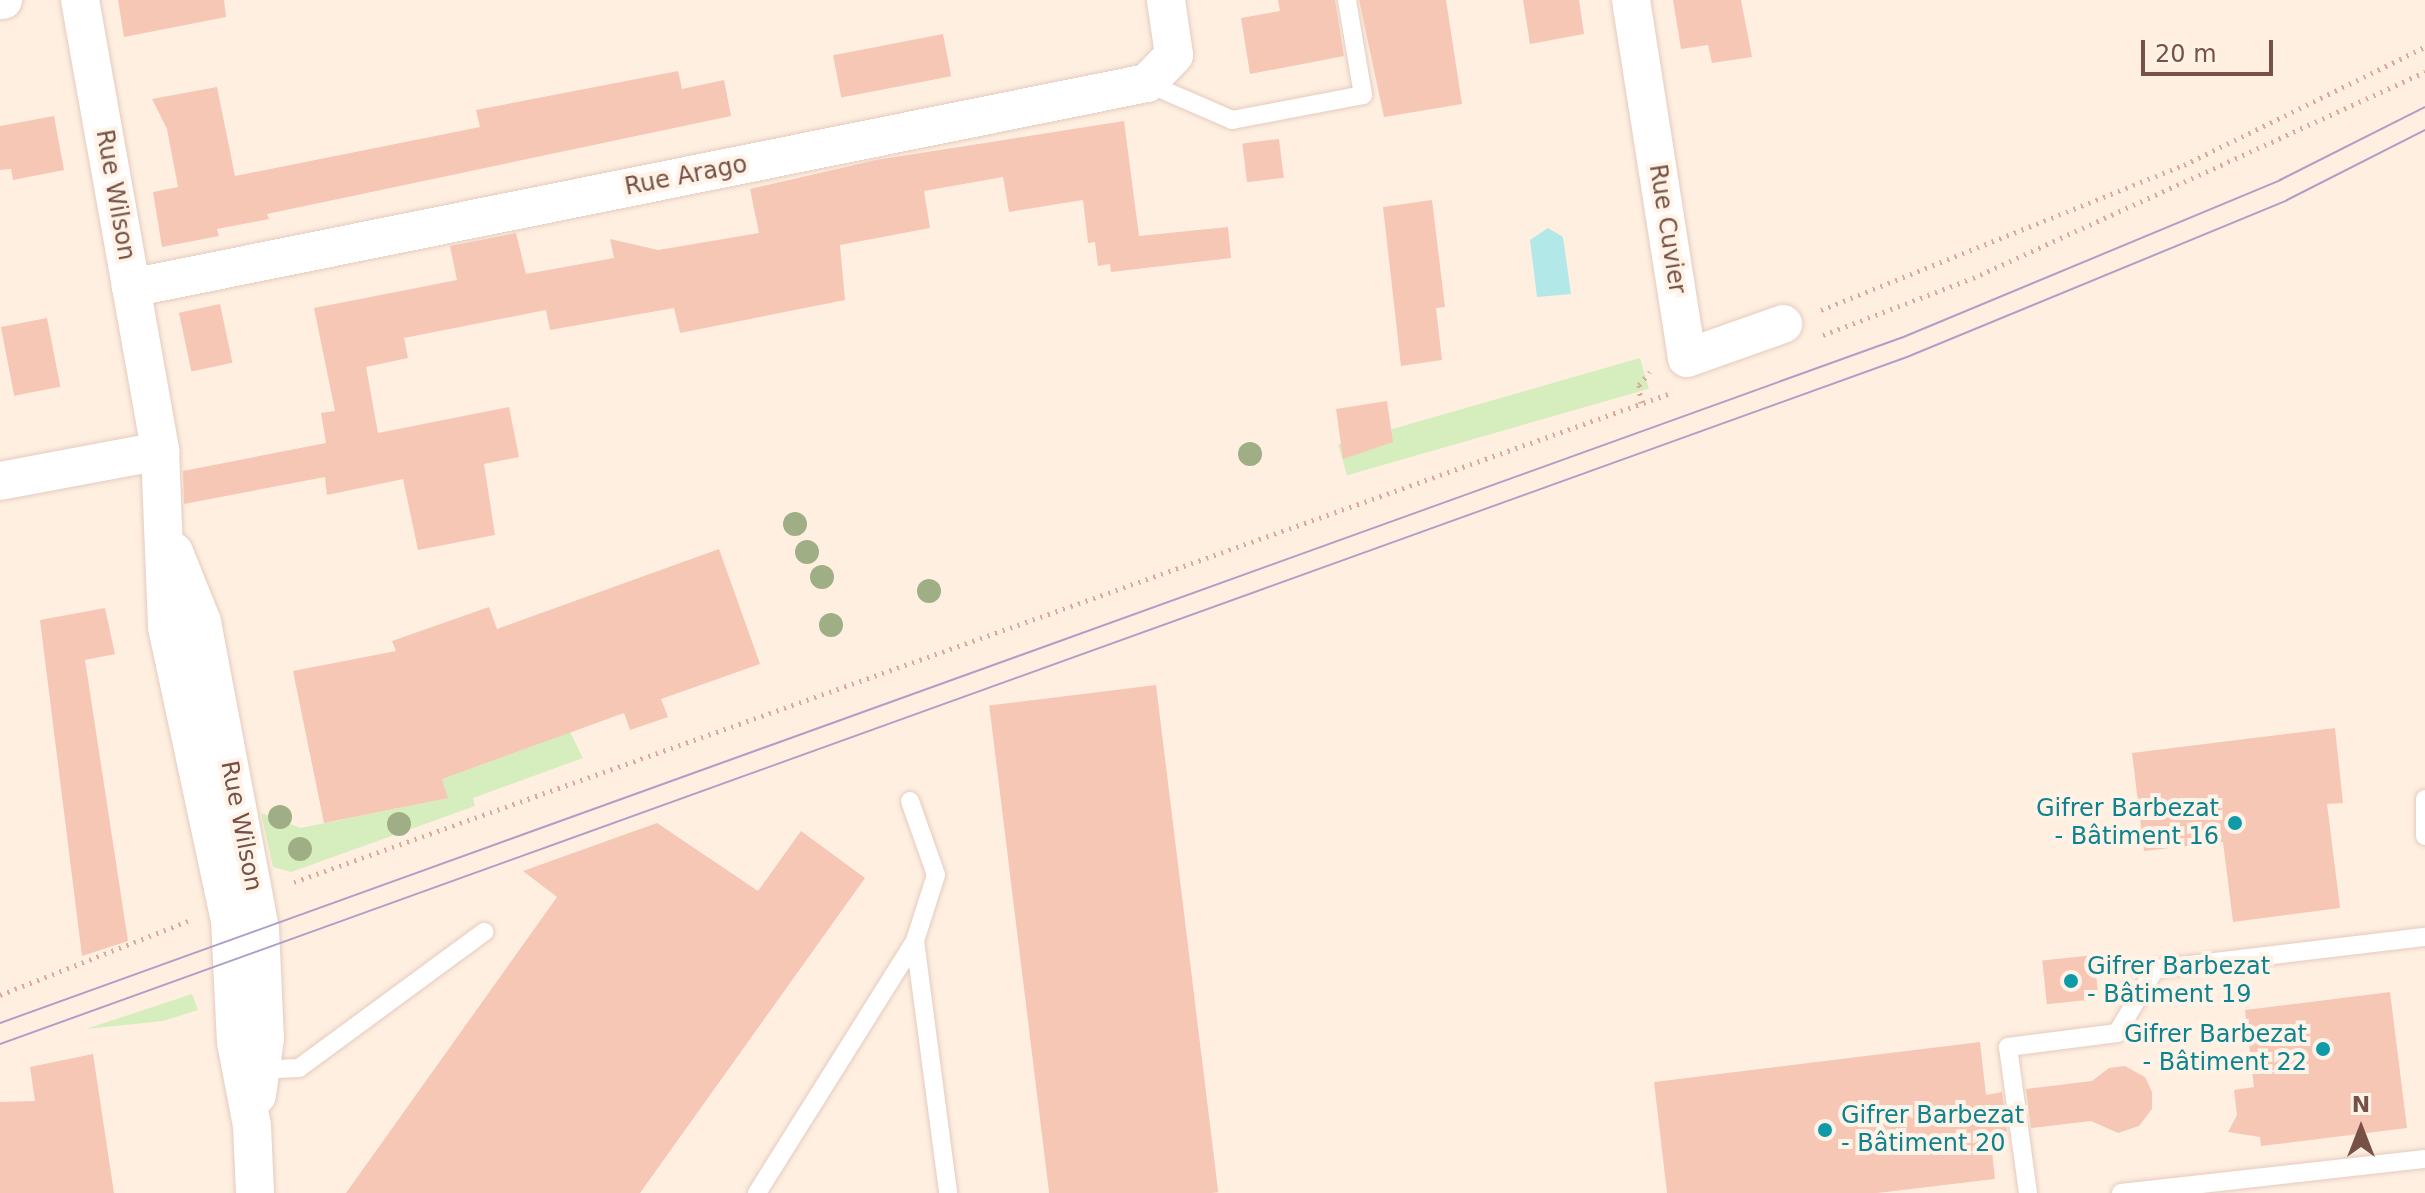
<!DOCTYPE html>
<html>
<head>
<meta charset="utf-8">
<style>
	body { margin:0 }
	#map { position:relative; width:2425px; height:1193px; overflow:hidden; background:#feefe0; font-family:"DejaVu Sans",sans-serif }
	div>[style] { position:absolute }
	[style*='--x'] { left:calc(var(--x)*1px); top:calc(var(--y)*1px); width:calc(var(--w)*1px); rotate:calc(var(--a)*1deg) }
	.green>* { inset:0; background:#d6edbe; transform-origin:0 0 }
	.water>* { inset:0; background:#b3e8e9 }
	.building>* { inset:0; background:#f6c7b5; transform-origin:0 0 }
	.path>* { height:5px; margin-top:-2.5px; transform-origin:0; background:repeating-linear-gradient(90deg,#dbaa99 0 2px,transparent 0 8px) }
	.roads { filter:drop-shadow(0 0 2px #e5cbbe) drop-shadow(0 0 2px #e5cbbe) }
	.service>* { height:18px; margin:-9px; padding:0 9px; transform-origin:9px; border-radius:9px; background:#fff }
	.minor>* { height:38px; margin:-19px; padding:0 19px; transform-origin:19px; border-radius:19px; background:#fff }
	.tram>* { height:2px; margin:-1px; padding:0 1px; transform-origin:1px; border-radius:1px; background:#b09ec8 }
	.trees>* { width:24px; height:24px; margin:-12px; border-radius:50%; background:#a0ae85 }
	.dots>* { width:22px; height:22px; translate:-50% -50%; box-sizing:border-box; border:4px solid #fff3e8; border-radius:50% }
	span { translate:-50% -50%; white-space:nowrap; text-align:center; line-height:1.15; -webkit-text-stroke:8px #fff3e8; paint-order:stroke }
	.street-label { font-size:24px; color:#775145 }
	.culture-label { font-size:24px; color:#0d838f }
	.right { translate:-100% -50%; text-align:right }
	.left { translate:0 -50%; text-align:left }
	.north { position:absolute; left:2321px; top:1089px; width:80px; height:80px; -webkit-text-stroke:6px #fff3e8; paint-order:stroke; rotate:0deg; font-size:22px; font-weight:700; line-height:32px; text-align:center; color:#775145 }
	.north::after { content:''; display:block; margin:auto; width:28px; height:36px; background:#775145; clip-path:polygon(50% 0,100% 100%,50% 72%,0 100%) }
	.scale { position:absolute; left:2141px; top:40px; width:132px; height:36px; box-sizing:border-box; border:4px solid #775145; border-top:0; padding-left:10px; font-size:24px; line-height:28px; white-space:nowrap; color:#775145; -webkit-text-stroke:6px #fff3e8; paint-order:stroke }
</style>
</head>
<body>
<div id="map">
	<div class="green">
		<i style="left:1640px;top:358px;width:32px;height:314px;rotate:74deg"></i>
		<i style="clip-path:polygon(570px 732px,583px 758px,473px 798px,475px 806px,291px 872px,273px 867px,261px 813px,301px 828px,447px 798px,442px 779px)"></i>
		<i style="clip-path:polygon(192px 994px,198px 1010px,163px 1021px,86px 1029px)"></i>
	</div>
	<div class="water">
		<i style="clip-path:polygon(1548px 228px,1563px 237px,1571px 294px,1537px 297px,1530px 240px)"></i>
	</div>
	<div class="building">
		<i style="clip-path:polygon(118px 0,224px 0,226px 17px,124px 37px)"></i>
		<i style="clip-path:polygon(1278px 0,1335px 0,1344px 56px,1250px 74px,1241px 18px,1280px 11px)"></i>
		<i style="clip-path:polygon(1359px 0,1446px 0,1462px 104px,1384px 117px)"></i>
		<i style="clip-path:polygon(1523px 0,1579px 0,1584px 34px,1530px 44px)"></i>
		<i style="clip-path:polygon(1673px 0,1741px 0,1752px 57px,1712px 63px,1708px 45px,1681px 49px)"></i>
		<i style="left:943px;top:34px;width:43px;height:112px;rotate:79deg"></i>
		<i style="clip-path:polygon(678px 71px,682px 89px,724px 80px,731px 116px,267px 214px,269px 219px,217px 229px,219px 236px,162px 247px,153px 192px,178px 187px,167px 129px,152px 99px,217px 87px,235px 176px,480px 127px,476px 110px)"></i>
		<i style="clip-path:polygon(54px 116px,64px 170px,13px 180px,11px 169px,0 170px,0 126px)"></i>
		<i style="clip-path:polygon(1124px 121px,1139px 236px,1228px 227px,1231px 258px,1111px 272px,1110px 264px,1098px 266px,1095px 242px,1088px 243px,1083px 200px,1009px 212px,1003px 177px,924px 191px,930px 228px,840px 245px,845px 300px,680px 333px,674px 308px,550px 330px,546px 310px,404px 338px,408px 358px,366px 367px,378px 433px,509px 407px,519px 457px,484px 464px,495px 535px,418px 550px,403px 479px,327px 495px,325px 477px,184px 504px,183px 471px,326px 443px,321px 413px,335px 411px,314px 308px,457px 280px,450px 246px,516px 233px,526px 274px,614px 258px,610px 239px,658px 250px,759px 233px,750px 189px,876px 160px)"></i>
		<i style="left:1279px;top:139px;width:39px;height:37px;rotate:83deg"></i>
		<i style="clip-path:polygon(1432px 200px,1445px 307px,1436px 308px,1442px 360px,1401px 366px,1383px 207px)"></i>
		<i style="left:220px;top:304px;width:60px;height:42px;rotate:78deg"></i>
		<i style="left:47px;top:318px;width:70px;height:47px;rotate:79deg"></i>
		<i style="clip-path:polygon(1387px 401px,1393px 442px,1343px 459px,1336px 409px)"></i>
		<i style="clip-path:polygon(719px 549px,760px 664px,661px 699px,668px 717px,630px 730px,624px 713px,442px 779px,448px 798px,324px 823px,293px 671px,396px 651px,392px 641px,489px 607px,497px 629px)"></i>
		<i style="clip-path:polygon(105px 608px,115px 654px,85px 660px,128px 941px,82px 956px,40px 620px)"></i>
		<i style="left:1156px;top:685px;width:511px;height:168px;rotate:83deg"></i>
		<i style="clip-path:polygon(2335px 728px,2343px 803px,2327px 804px,2340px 908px,2233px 922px,2223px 842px,2144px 851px,2132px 753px)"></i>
		<i style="clip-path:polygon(657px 823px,758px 891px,801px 831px,865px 878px,640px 1193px,346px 1193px,557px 897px,523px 871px)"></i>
		<i style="left:2094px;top:955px;width:44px;height:52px;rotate:84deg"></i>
		<i style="clip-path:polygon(2390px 992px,2407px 1128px,2261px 1146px,2260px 1137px,2228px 1132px,2237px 1115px,2234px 1090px,2254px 1087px,2245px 1010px)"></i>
		<i style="clip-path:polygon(1980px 1042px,1986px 1095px,2002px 1092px,2007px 1131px,1990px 1134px,1995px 1179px,1877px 1193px,1667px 1193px,1654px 1082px)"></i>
		<i style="clip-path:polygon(93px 1054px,114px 1193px,0 1193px,0 1102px,35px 1101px,30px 1067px)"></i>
		<i style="clip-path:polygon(2125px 1066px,2145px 1077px,2152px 1092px,2152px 1109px,2139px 1126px,2118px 1133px,2091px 1121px,2031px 1128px,2026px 1089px,2092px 1081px,2109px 1068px)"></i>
	</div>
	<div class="path">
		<i style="--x:1821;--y:310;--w:391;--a:-21.8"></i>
		<i style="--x:2184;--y:165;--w:268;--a:-26.1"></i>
		<i style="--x:1823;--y:335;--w:160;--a:-20.8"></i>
		<i style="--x:1973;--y:278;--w:497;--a:-24.5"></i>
		<i style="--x:1641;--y:403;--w:18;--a:-96"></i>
		<i style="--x:1639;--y:385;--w:17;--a:-50"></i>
		<i style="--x:294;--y:882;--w:1458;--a:-19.55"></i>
		<i style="--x:0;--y:995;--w:202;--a:-21.5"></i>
	</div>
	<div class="roads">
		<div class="service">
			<i style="--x:1147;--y:83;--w:93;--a:23.5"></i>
			<i style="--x:1232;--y:120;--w:133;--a:-10.8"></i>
			<i style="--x:1363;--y:95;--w:96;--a:-99.6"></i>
			<i style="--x:2425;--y:799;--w:37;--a:90"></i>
			<i style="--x:910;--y:801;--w:78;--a:70.6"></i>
			<i style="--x:936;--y:875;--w:69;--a:107.7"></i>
			<i style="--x:256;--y:1070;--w:43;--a:-2.7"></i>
			<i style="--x:299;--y:1068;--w:230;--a:-36.3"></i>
			<i style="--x:757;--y:1193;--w:297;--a:-57.9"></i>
			<i style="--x:915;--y:941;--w:254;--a:82.5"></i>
			<i style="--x:2028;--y:1193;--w:147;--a:-97.8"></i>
			<i style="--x:2008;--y:1047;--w:110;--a:-7.3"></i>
			<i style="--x:2117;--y:1033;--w:74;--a:-59.3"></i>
			<i style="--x:2155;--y:969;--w:272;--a:-6.8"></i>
			<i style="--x:2121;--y:1193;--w:306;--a:-6.4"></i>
		</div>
		<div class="minor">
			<i style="--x:0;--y:0;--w:3;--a:0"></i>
			<i style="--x:80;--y:0;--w:458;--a:79.9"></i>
			<i style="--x:160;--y:451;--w:176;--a:87.7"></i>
			<i style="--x:167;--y:627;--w:300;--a:77.9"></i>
			<i style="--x:230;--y:920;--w:122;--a:87.2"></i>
			<i style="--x:236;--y:1042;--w:86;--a:79.2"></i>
			<i style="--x:252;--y:1126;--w:67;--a:87.4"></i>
			<i style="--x:1631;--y:0;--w:362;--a:81.1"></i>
			<i style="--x:1687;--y:358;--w:102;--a:-19.5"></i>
			<i style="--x:131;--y:288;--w:1036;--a:-11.41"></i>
			<i style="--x:1147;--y:83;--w:39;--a:-46"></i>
			<i style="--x:1174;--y:55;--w:56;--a:-98.3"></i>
			<i style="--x:0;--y:481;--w:163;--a:-10.6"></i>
			<i style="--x:174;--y:552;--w:75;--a:68.2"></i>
			<i style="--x:202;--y:622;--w:312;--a:79.3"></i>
			<i style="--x:260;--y:929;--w:109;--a:87.4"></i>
			<i style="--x:265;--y:1038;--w:58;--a:98"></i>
		</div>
	</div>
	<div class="tram">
		<i style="--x:0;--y:1023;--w:2021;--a:-19.82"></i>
		<i style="--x:1901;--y:338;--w:411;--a:-22.6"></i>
		<i style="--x:2280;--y:180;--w:162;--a:-26.7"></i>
		<i style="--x:0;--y:1044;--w:2027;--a:-19.81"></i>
		<i style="--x:1907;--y:357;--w:411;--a:-22.4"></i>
		<i style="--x:2287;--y:200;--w:155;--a:-26.9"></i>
	</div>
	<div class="trees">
		<i style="left:1250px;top:454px"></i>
		<i style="left:795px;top:524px"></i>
		<i style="left:807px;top:552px"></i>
		<i style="left:822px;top:577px"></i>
		<i style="left:929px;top:591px"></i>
		<i style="left:831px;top:625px"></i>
		<i style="left:280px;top:817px"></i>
		<i style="left:399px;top:824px"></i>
		<i style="left:300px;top:849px"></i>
	</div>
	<div class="dots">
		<i style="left:2235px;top:823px;background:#0f9aa8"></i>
		<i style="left:2071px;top:981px;background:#0f9aa8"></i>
		<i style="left:2323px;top:1049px;background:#0f9aa8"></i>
		<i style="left:1825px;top:1130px;background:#0f9aa8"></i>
	</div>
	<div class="street-label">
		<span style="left:686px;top:176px;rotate:-11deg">Rue Arago</span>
		<span style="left:115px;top:195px;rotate:80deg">Rue Wilson</span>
		<span style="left:1667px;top:229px;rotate:81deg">Rue Cuvier</span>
		<span style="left:241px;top:826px;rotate:79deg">Rue Wilson</span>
	</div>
	<div class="culture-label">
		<span class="right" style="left:2219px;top:823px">Gifrer Barbezat<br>- Bâtiment 16</span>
		<span class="left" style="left:2087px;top:981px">Gifrer Barbezat<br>- Bâtiment 19</span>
		<span class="right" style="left:2307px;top:1049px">Gifrer Barbezat<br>- Bâtiment 22</span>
		<span class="left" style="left:1841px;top:1130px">Gifrer Barbezat<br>- Bâtiment 20</span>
	</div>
	<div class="north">N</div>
	<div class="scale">20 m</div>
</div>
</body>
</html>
